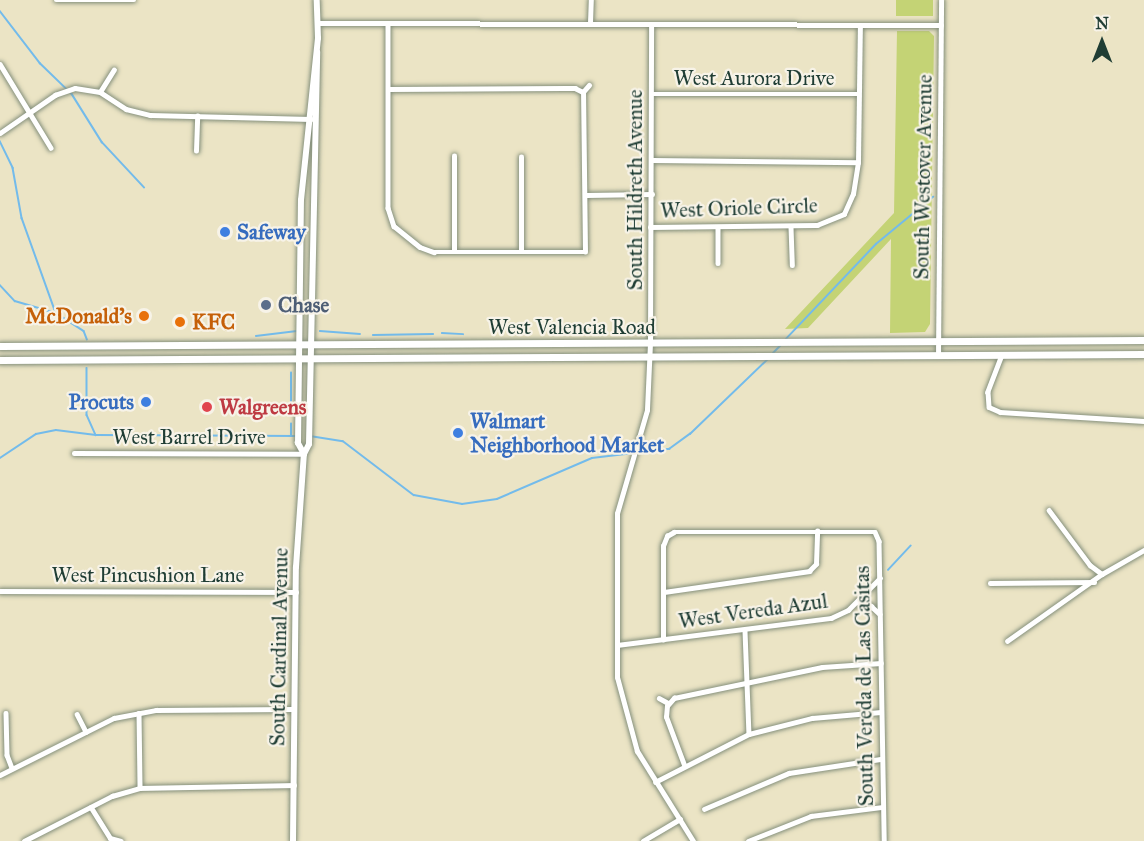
<!DOCTYPE html>
<html>
<head>
<meta charset="utf-8">
<style>
	body { margin:0 }
	#map { position:relative; width:1144px; height:841px; overflow:hidden; background:#ebe4c5; font-family:"IM FELL Great Primer",serif }
	div>[style] { position:absolute }
	[style*='--x'] { left:calc(var(--x)*1px); top:calc(var(--y)*1px); width:calc(var(--w)*1px); rotate:calc(var(--a)*1deg) }
	.green>* { inset:0; background:#c4d375; transform-origin:0 0 }
	.stream>* { height:1.5px; margin:-0.75px; padding:0 0.75px; transform-origin:0.75px; border-radius:0.75px; background:#73bbeb }
	.roads { filter:drop-shadow(0 0 2px #85907c) drop-shadow(0 0 2px #85907c) }
	.minor>* { height:4.5px; margin:-2.25px; padding:0 2.25px; transform-origin:2.25px; border-radius:2.25px; background:#fff }
	.tertiary>* { height:5px; margin:-2.5px; padding:0 2.5px; transform-origin:2.5px; border-radius:2.5px; background:#fff }
	.secondary>* { height:6px; margin:-3px; padding:0 3px; transform-origin:3px; border-radius:3px; background:#fff }
	.primary>* { height:7px; margin:-3.5px; padding:0 3.5px; transform-origin:3.5px; border-radius:3.5px; background:#fff }
	.dots>* { width:16px; height:16px; translate:-50% -50%; box-sizing:border-box; border:3px solid #f7f3e8; border-radius:50% }
	span { translate:-50% -50%; white-space:nowrap; text-align:center; line-height:1.15; -webkit-text-stroke:4.5px #f7f3e8; paint-order:stroke }
	.street-label { font-size:21px; color:#1f3d34 }
	.shop-label { font-size:21px; color:#366cbe; font-weight:700 }
	.left { translate:0 -50%; text-align:left }
	.right { translate:-100% -50%; text-align:right }
	.service-label { font-size:21px; color:#4e5e75; font-weight:700 }
	.food-label { font-size:21px; color:#c56008; font-weight:700 }
	.health-label { font-size:21px; color:#be3a42; font-weight:700 }
	.north { position:absolute; left:1072px; top:12px; width:60px; height:60px; -webkit-text-stroke:4px #f7f3e8; paint-order:stroke; rotate:0deg; font-size:16px; font-weight:700; line-height:24px; text-align:center; color:#1f3d34 }
	.north::after { content:''; display:block; margin:auto; width:21px; height:27px; background:#1f3d34; clip-path:polygon(50% 0,100% 100%,50% 72%,0 100%) }
</style>
</head>
<body>
<div id="map">
	<div class="green">
		<i style="left:896px;top:0;width:37px;height:16px"></i>
		<i style="clip-path:polygon(897px 31px,929px 31px,934px 36px,930px 324px,925px 332px,890px 333px,891px 239px,808px 328px,785px 329px,894px 213px)"></i>
	</div>
	<div class="stream">
		<i style="--x:0;--y:11;--w:66;--a:52.4"></i>
		<i style="--x:40;--y:63;--w:45;--a:44.1"></i>
		<i style="--x:72;--y:94;--w:57;--a:58"></i>
		<i style="--x:102;--y:142;--w:62;--a:47"></i>
		<i style="--x:0;--y:141;--w:30;--a:64"></i>
		<i style="--x:13;--y:168;--w:51;--a:79.8"></i>
		<i style="--x:22;--y:218;--w:101;--a:70.3"></i>
		<i style="--x:0;--y:285;--w:22;--a:47"></i>
		<i style="--x:15;--y:301;--w:43;--a:16.3"></i>
		<i style="--x:56;--y:313;--w:33;--a:33"></i>
		<i style="--x:84;--y:331;--w:9;--a:69"></i>
		<i style="--x:320;--y:331;--w:40;--a:4.3"></i>
		<i style="--x:624;--y:331;--w:19;--a:3"></i>
		<i style="--x:442;--y:333;--w:21;--a:3"></i>
		<i style="--x:373;--y:335;--w:60;--a:-1"></i>
		<i style="--x:256;--y:336;--w:41;--a:-7"></i>
		<i style="--x:785;--y:340;--w:132;--a:-46.5"></i>
		<i style="--x:876;--y:244;--w:74;--a:-39.5"></i>
		<i style="--x:773;--y:353;--w:10;--a:-45"></i>
		<i style="--x:87;--y:368;--w:47;--a:90"></i>
		<i style="--x:87;--y:415;--w:22;--a:66"></i>
		<i style="--x:96;--y:435;--w:200;--a:0.3"></i>
		<i style="--x:291;--y:412;--w:39;--a:-90"></i>
		<i style="--x:291;--y:435;--w:11;--a:-90"></i>
		<i style="--x:310;--y:436;--w:33;--a:9"></i>
		<i style="--x:343;--y:441;--w:89;--a:37.3"></i>
		<i style="--x:414;--y:495;--w:49;--a:10.6"></i>
		<i style="--x:462;--y:504;--w:35;--a:-8"></i>
		<i style="--x:497;--y:499;--w:103;--a:-23.3"></i>
		<i style="--x:592;--y:458;--w:78;--a:-6.7"></i>
		<i style="--x:669;--y:449;--w:26;--a:-36"></i>
		<i style="--x:690;--y:434;--w:108;--a:-43.9"></i>
		<i style="--x:0;--y:458;--w:43;--a:-33.7"></i>
		<i style="--x:36;--y:434;--w:20;--a:-11"></i>
		<i style="--x:56;--y:430;--w:40;--a:7.1"></i>
		<i style="--x:888;--y:570;--w:33;--a:-47"></i>
	</div>
	<div class="roads">
		<div class="minor">
			<i style="--x:56;--y:0;--w:78;--a:0"></i>
			<i style="--x:318;--y:23;--w:623;--a:0.18"></i>
			<i style="--x:388;--y:23;--w:185;--a:90"></i>
			<i style="--x:388;--y:208;--w:19;--a:72"></i>
			<i style="--x:394;--y:226;--w:33;--a:39"></i>
			<i style="--x:420;--y:247;--w:15;--a:20"></i>
			<i style="--x:434;--y:252;--w:151;--a:0"></i>
			<i style="--x:585;--y:252;--w:160;--a:-90.7"></i>
			<i style="--x:590;--y:23;--w:23;--a:-88"></i>
			<i style="--x:0;--y:64;--w:98;--a:58.7"></i>
			<i style="--x:388;--y:89;--w:187;--a:-0.3"></i>
			<i style="--x:575;--y:88;--w:9;--a:27"></i>
			<i style="--x:100;--y:92;--w:26;--a:-58"></i>
			<i style="--x:583;--y:92;--w:9;--a:-49"></i>
			<i style="--x:651;--y:94;--w:207;--a:0"></i>
			<i style="--x:0;--y:133;--w:67;--a:-34.6"></i>
			<i style="--x:55;--y:95;--w:21;--a:-19"></i>
			<i style="--x:75;--y:88;--w:25;--a:9"></i>
			<i style="--x:100;--y:92;--w:31;--a:33"></i>
			<i style="--x:126;--y:109;--w:25;--a:14"></i>
			<i style="--x:150;--y:115;--w:161;--a:1.4"></i>
			<i style="--x:196;--y:151;--w:35;--a:-88"></i>
			<i style="--x:652;--y:160;--w:206;--a:0.6"></i>
			<i style="--x:586;--y:195;--w:66;--a:-0.9"></i>
			<i style="--x:650;--y:227;--w:167;--a:-0.7"></i>
			<i style="--x:817;--y:225;--w:29;--a:-22"></i>
			<i style="--x:844;--y:214;--w:22;--a:-66"></i>
			<i style="--x:853;--y:194;--w:32;--a:-81"></i>
			<i style="--x:858;--y:162;--w:136;--a:-89.2"></i>
			<i style="--x:718;--y:227;--w:36;--a:90"></i>
			<i style="--x:791;--y:227;--w:38;--a:88"></i>
			<i style="--x:454;--y:251;--w:95;--a:-90"></i>
			<i style="--x:521;--y:251;--w:94;--a:-90"></i>
			<i style="--x:650;--y:343;--w:318;--a:-89.8"></i>
			<i style="--x:1002;--y:355;--w:40;--a:111"></i>
			<i style="--x:988;--y:392;--w:15;--a:86"></i>
			<i style="--x:989;--y:407;--w:12;--a:24"></i>
			<i style="--x:1000;--y:412;--w:144;--a:3.6"></i>
			<i style="--x:74;--y:453;--w:230;--a:0.2"></i>
			<i style="--x:1049;--y:510;--w:69;--a:53.3"></i>
			<i style="--x:1090;--y:565;--w:15;--a:37"></i>
			<i style="--x:875;--y:532;--w:10;--a:66"></i>
			<i style="--x:879;--y:541;--w:300;--a:89"></i>
			<i style="--x:667;--y:536;--w:8;--a:-30"></i>
			<i style="--x:674;--y:532;--w:201;--a:0"></i>
			<i style="--x:990;--y:583;--w:104;--a:-0.6"></i>
			<i style="--x:0;--y:591;--w:296;--a:0.2"></i>
			<i style="--x:664;--y:592;--w:147;--a:-8.2"></i>
			<i style="--x:809;--y:571;--w:10;--a:-45"></i>
			<i style="--x:816;--y:564;--w:33;--a:-88"></i>
			<i style="--x:857;--y:602;--w:15;--a:16"></i>
			<i style="--x:871;--y:606;--w:12;--a:42"></i>
			<i style="--x:745;--y:631;--w:103;--a:87.8"></i>
			<i style="--x:663;--y:640;--w:94;--a:-90"></i>
			<i style="--x:663;--y:546;--w:11;--a:-68"></i>
			<i style="--x:1007;--y:641;--w:116;--a:-35.2"></i>
			<i style="--x:1102;--y:574;--w:48;--a:-29.7"></i>
			<i style="--x:617;--y:645;--w:216;--a:-7.2"></i>
			<i style="--x:831;--y:618;--w:19;--a:-25"></i>
			<i style="--x:848;--y:610;--w:45;--a:-45"></i>
			<i style="--x:659;--y:698;--w:10;--a:29"></i>
			<i style="--x:6;--y:713;--w:42;--a:88.6"></i>
			<i style="--x:7;--y:755;--w:14;--a:69"></i>
			<i style="--x:139;--y:713;--w:75;--a:89.2"></i>
			<i style="--x:77;--y:714;--w:20;--a:63"></i>
			<i style="--x:684;--y:765;--w:51;--a:-110.6"></i>
			<i style="--x:666;--y:717;--w:11;--a:-85"></i>
			<i style="--x:667;--y:706;--w:11;--a:-49"></i>
			<i style="--x:674;--y:698;--w:151;--a:-11.8"></i>
			<i style="--x:822;--y:667;--w:59;--a:-3.9"></i>
			<i style="--x:0;--y:775;--w:127;--a:-26.6"></i>
			<i style="--x:114;--y:718;--w:43;--a:-10.8"></i>
			<i style="--x:156;--y:710;--w:138;--a:-0.4"></i>
			<i style="--x:655;--y:782;--w:106;--a:-27.1"></i>
			<i style="--x:749;--y:734;--w:65;--a:-14.3"></i>
			<i style="--x:812;--y:718;--w:69;--a:-5"></i>
			<i style="--x:91;--y:807;--w:36;--a:58"></i>
			<i style="--x:110;--y:838;--w:11;--a:15"></i>
			<i style="--x:704;--y:809;--w:92;--a:-23"></i>
			<i style="--x:789;--y:773;--w:92;--a:-8.7"></i>
			<i style="--x:24;--y:841;--w:99;--a:-27.1"></i>
			<i style="--x:112;--y:796;--w:29;--a:-16"></i>
			<i style="--x:140;--y:788;--w:154;--a:-1.1"></i>
			<i style="--x:643;--y:841;--w:43;--a:-30.7"></i>
			<i style="--x:748;--y:841;--w:68;--a:-21.6"></i>
			<i style="--x:811;--y:816;--w:72;--a:-7.2"></i>
		</div>
		<div class="tertiary">
			<i style="--x:650;--y:343;--w:67;--a:92.6"></i>
			<i style="--x:647;--y:410;--w:107;--a:106.2"></i>
			<i style="--x:617;--y:513;--w:164;--a:90"></i>
			<i style="--x:617;--y:677;--w:77;--a:74.9"></i>
			<i style="--x:637;--y:751;--w:106;--a:58.1"></i>
			<i style="--x:938;--y:355;--w:355;--a:-89.5"></i>
		</div>
		<div class="secondary">
			<i style="--x:304;--y:454;--w:13;--a:-119"></i>
			<i style="--x:298;--y:443;--w:243;--a:-89.3"></i>
			<i style="--x:301;--y:200;--w:163;--a:-84"></i>
			<i style="--x:318;--y:38;--w:38;--a:-92"></i>
			<i style="--x:293;--y:841;--w:274;--a:-89.4"></i>
			<i style="--x:296;--y:567;--w:113;--a:-86"></i>
			<i style="--x:304;--y:454;--w:11;--a:-63"></i>
			<i style="--x:309;--y:444;--w:392;--a:-88.8"></i>
		</div>
		<div class="primary">
			<i style="--x:0;--y:346;--w:1144;--a:-0.3"></i>
			<i style="--x:0;--y:360;--w:1144;--a:-0.3"></i>
		</div>
	</div>
	<div class="dots">
		<i style="left:225px;top:232px;background:#3f7fe0"></i>
		<i style="left:266px;top:305px;background:#5c6f8a"></i>
		<i style="left:144px;top:316px;background:#e8710a"></i>
		<i style="left:180px;top:322px;background:#e8710a"></i>
		<i style="left:146px;top:402px;background:#3f7fe0"></i>
		<i style="left:207px;top:407px;background:#e0444e"></i>
		<i style="left:458px;top:433px;background:#3f7fe0"></i>
	</div>
	<div class="street-label">
		<span style="left:754px;top:78px">West Aurora Drive</span>
		<span style="left:923px;top:177px;rotate:-89deg">South Westover Avenue</span>
		<span style="left:635px;top:190px;rotate:-90deg">South Hildreth Avenue</span>
		<span style="left:739px;top:208px;rotate:-2deg">West Oriole Circle</span>
		<span style="left:572px;top:327px">West Valencia Road</span>
		<span style="left:189px;top:437px">West Barrel Drive</span>
		<span style="left:148px;top:575px">West Pincushion Lane</span>
		<span style="left:753px;top:611px;rotate:-8deg">West Vereda Azul</span>
		<span style="left:279px;top:647px;rotate:-89deg">South Cardinal Avenue</span>
		<span style="left:864px;top:686px;rotate:-91deg">South Vereda de Las Casitas</span>
	</div>
	<div class="shop-label">
		<span class="left" style="left:237px;top:232px">Safeway</span>
		<span class="right" style="left:134px;top:402px">Procuts</span>
		<span class="left" style="left:470px;top:433px">Walmart<br>Neighborhood Market</span>
	</div>
	<div class="service-label">
		<span class="left" style="left:278px;top:305px">Chase</span>
	</div>
	<div class="food-label">
		<span class="right" style="left:132px;top:316px">McDonald's</span>
		<span class="left" style="left:192px;top:322px">KFC</span>
	</div>
	<div class="health-label">
		<span class="left" style="left:219px;top:407px">Walgreens</span>
	</div>
	<div class="north">N</div>
</div>
</body>
</html>
